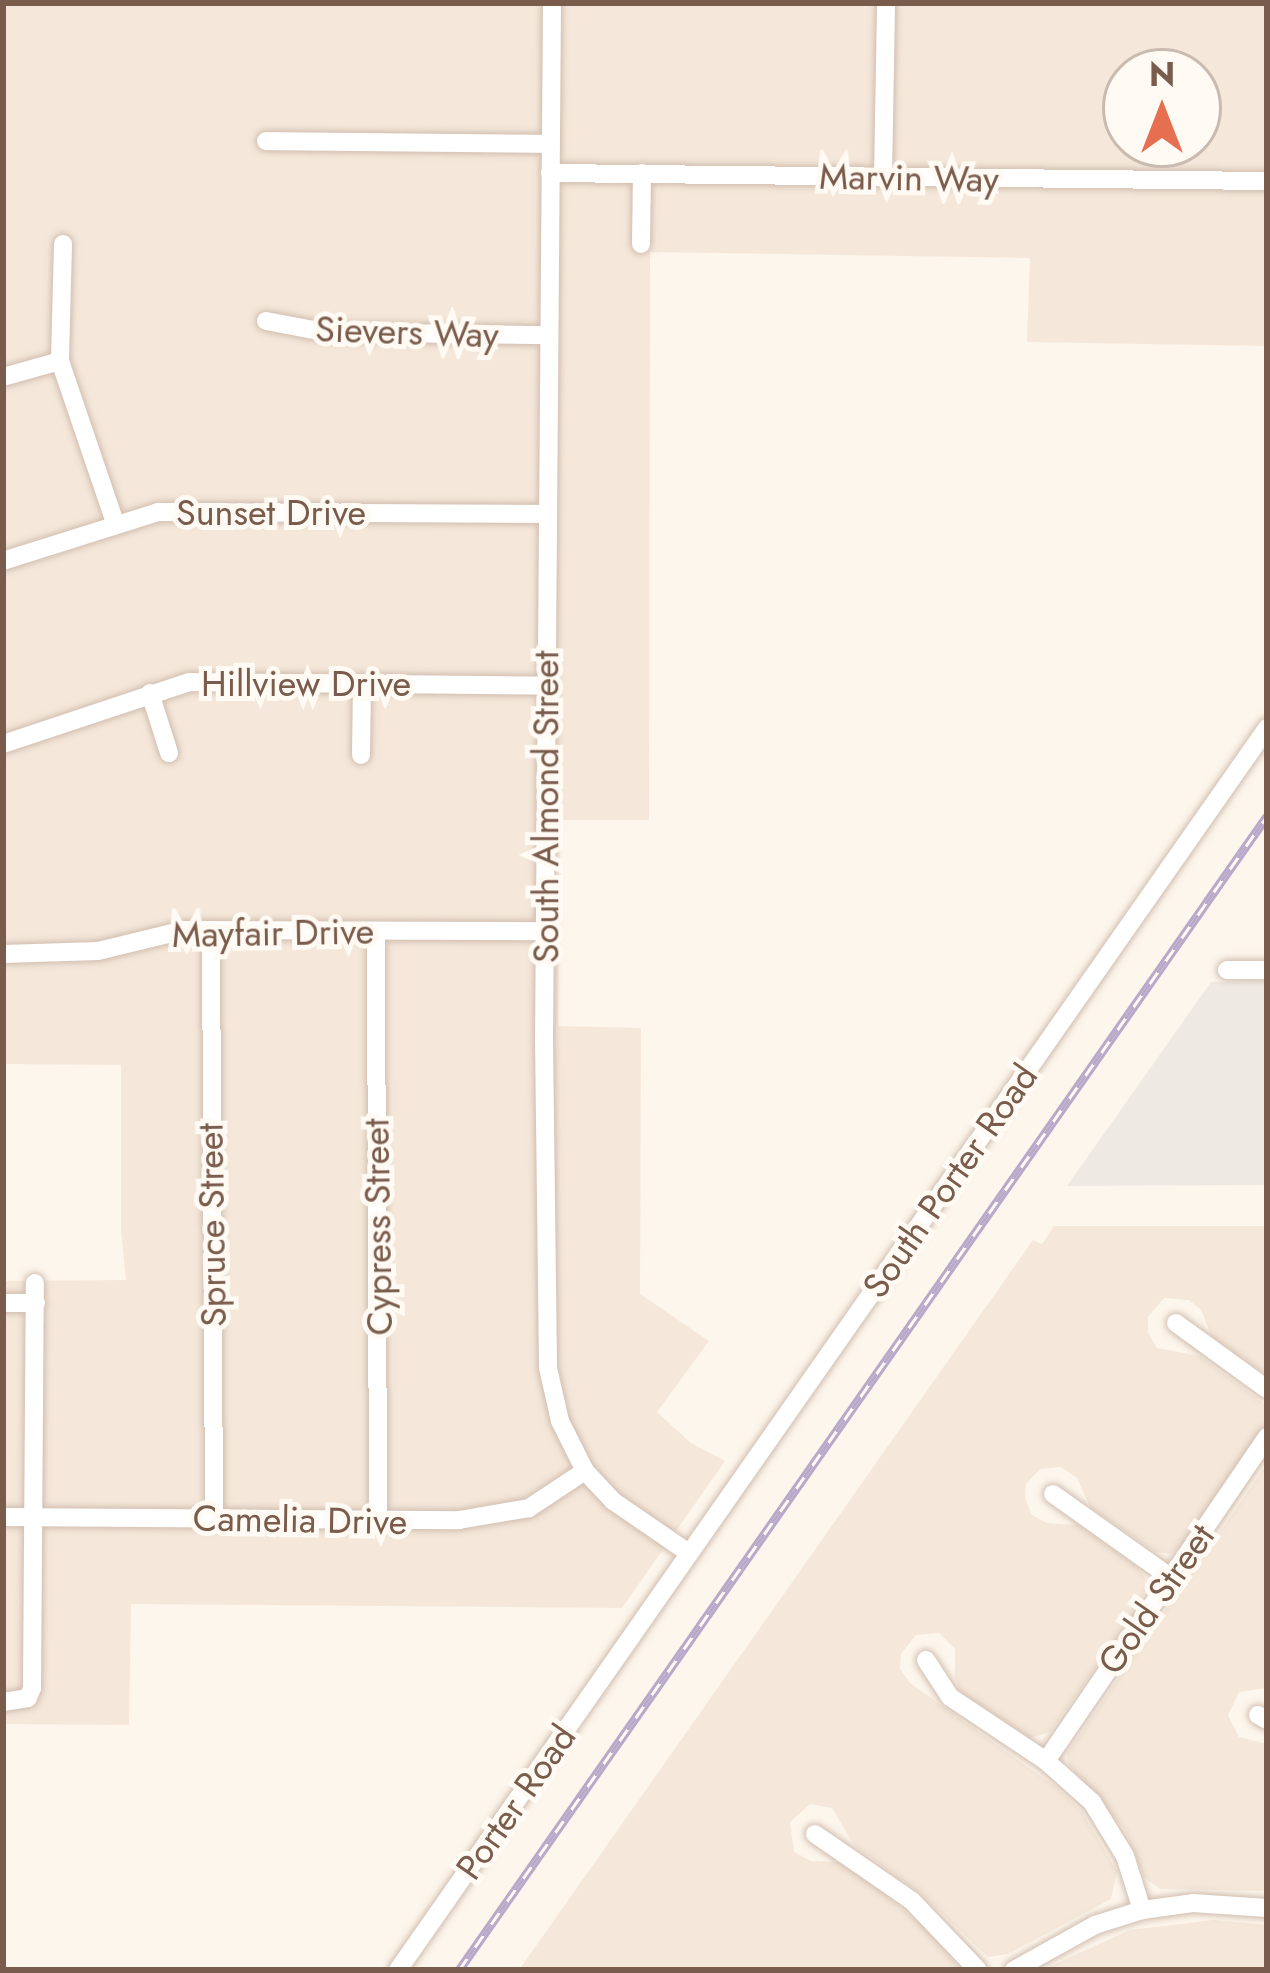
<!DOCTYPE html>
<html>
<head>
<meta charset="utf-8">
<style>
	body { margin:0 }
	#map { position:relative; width:1270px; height:1973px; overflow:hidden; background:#fdf6ec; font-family:Jost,sans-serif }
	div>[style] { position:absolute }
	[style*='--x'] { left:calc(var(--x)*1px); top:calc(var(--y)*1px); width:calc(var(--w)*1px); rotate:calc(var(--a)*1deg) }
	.residential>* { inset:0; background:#f5e8da }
	.industrial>* { inset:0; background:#efe9e4 }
	.roads { filter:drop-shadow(0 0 3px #d1beb0) drop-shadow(0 0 3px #d1beb0) }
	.minor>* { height:18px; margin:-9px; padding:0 9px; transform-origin:9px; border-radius:9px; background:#fff }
	.rail>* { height:9px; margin-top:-4.5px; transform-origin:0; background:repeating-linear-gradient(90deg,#fffaf3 0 14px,#b9a8c9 0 28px); box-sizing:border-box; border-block:3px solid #b9a8c9 }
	span { translate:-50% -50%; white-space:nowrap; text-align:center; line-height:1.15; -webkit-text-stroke:10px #fffaf3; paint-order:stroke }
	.street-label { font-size:36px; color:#7a5c4d }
	.frame { position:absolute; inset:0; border:6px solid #7a5c4d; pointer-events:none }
	.north { position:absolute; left:1102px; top:48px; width:120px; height:120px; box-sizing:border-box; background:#fffaf3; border:3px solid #cabbb1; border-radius:50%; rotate:0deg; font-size:33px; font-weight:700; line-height:48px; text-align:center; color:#7a5c4d }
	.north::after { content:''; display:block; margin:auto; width:42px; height:54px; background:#e76f51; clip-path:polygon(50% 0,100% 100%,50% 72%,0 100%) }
</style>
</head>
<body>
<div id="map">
	<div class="residential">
		<i style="clip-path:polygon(evenodd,3px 3px,1267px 5px,1267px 346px,1027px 342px,1030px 258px,650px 252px,649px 820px,560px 820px,558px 1026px,641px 1028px,640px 1294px,709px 1341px,657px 1412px,691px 1443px,725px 1461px,622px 1608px,131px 1604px,129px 1725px,3px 1724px,3px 1281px,126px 1280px,121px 1230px,121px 1065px,3px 1064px,3px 3px,1126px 72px,1198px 72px,1198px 144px,1126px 144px,1126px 72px)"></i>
		<i style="clip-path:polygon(1054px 1226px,1267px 1226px,1267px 1375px,1212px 1337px,1201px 1310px,1189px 1300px,1164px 1298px,1148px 1317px,1148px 1333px,1157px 1348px,1200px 1356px,1267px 1406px,1266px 1424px,1181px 1545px,1171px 1554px,1156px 1552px,1090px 1507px,1077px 1478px,1061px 1467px,1040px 1469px,1026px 1484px,1025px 1498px,1032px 1515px,1047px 1523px,1078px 1525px,1137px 1567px,1149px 1583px,1135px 1612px,1050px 1732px,1029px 1738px,961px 1692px,955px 1678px,955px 1649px,939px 1633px,916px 1635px,901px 1654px,900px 1669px,910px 1683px,1056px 1787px,1082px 1812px,1117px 1871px,1111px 1899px,1008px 1954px,988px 1957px,920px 1893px,854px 1845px,832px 1808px,810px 1804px,790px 1822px,794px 1852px,811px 1861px,838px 1862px,879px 1890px,925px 1928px,961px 1970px,519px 1970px,1033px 1240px,1042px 1244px)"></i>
		<i style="clip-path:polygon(1267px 1464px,1267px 1688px,1239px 1692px,1228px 1715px,1239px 1737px,1267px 1744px,1267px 1891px,1160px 1889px,1144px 1877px,1125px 1830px,1069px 1765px,1067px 1753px)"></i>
		<i style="clip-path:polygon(1214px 1920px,1267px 1925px,1267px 1970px,1042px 1970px,1130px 1930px)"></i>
	</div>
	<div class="industrial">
		<i style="clip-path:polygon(1267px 981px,1267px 1185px,1067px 1186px,1211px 982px)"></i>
	</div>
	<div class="roads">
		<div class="minor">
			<i style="--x:552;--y:3;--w:1035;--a:90.44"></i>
			<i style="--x:544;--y:1038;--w:330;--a:89.3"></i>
			<i style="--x:548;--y:1368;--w:54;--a:77.2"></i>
			<i style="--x:560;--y:1421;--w:56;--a:63.4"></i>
			<i style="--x:585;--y:1471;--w:41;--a:47"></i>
			<i style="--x:613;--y:1501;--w:92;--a:34.4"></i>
			<i style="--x:266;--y:141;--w:285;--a:0.6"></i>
			<i style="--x:550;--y:173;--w:717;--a:0.64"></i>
			<i style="--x:883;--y:178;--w:175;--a:-89"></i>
			<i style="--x:63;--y:244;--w:117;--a:91.5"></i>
			<i style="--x:60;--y:361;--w:171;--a:71.2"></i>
			<i style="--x:641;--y:244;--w:71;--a:-89.2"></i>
			<i style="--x:266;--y:321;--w:60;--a:10.6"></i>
			<i style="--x:325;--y:332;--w:224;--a:0.8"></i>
			<i style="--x:3;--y:377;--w:59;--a:-15.7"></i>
			<i style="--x:3;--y:561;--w:163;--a:-17.5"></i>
			<i style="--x:158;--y:512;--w:389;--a:0.3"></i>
			<i style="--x:150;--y:693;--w:63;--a:72.4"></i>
			<i style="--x:3;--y:744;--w:196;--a:-18.4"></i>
			<i style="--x:189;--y:682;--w:358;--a:0.6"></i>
			<i style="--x:361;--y:755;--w:70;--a:-89.2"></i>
			<i style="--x:211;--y:930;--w:589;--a:89.71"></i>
			<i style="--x:376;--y:932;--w:589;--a:89.81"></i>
			<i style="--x:3;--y:954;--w:95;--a:-1.8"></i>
			<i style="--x:98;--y:951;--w:89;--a:-13.7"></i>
			<i style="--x:184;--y:930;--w:361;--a:0.2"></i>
			<i style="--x:1227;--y:970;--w:40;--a:0"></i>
			<i style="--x:3;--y:1303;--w:33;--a:0"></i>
			<i style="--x:1176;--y:1323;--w:112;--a:36"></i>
			<i style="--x:1053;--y:1494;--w:145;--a:35.4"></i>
			<i style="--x:3;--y:1517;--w:456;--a:0.4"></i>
			<i style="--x:459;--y:1520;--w:71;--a:-9.7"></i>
			<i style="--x:529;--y:1508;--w:67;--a:-33.5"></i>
			<i style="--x:926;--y:1660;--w:44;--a:57"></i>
			<i style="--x:950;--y:1697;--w:115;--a:33.7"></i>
			<i style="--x:1046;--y:1761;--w:62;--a:41.7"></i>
			<i style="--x:1092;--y:1802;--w:63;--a:58.6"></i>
			<i style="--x:1125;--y:1856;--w:57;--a:72.5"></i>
			<i style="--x:3;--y:1702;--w:25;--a:-9"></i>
			<i style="--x:28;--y:1698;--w:11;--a:-68"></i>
			<i style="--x:32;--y:1688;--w:405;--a:-89.6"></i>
			<i style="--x:1258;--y:1715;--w:10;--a:29"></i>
			<i style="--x:1046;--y:1761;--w:392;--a:-55.7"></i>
			<i style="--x:815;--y:1834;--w:118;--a:34.6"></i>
			<i style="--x:912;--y:1901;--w:95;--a:46.3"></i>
			<i style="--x:398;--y:1970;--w:1516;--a:-55.02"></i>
			<i style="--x:1014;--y:1970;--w:93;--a:-29.1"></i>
			<i style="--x:1095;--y:1925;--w:49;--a:-17.7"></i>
			<i style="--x:1142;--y:1910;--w:51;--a:-7.8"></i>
			<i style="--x:1193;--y:1903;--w:74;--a:3.9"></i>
		</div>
	</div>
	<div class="rail">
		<i style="--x:459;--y:1970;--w:1409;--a:-55"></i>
	</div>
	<div class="street-label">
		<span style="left:909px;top:178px;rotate:1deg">Marvin Way</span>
		<span style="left:407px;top:332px;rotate:2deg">Sievers Way</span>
		<span style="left:271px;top:513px">Sunset Drive</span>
		<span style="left:306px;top:684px">Hillview Drive</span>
		<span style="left:546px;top:807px;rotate:-90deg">South Almond Street</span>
		<span style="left:273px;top:933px;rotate:-1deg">Mayfair Drive</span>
		<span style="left:950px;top:1181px;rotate:-55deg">South Porter Road</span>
		<span style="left:212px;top:1225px;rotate:-91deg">Spruce Street</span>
		<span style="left:378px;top:1227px;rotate:-91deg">Cypress Street</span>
		<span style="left:300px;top:1520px;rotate:1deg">Camelia Drive</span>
		<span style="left:1156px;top:1599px;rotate:-55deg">Gold Street</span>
		<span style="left:516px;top:1802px;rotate:-55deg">Porter Road</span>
	</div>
	<div class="frame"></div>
	<div class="north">N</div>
</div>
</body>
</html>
